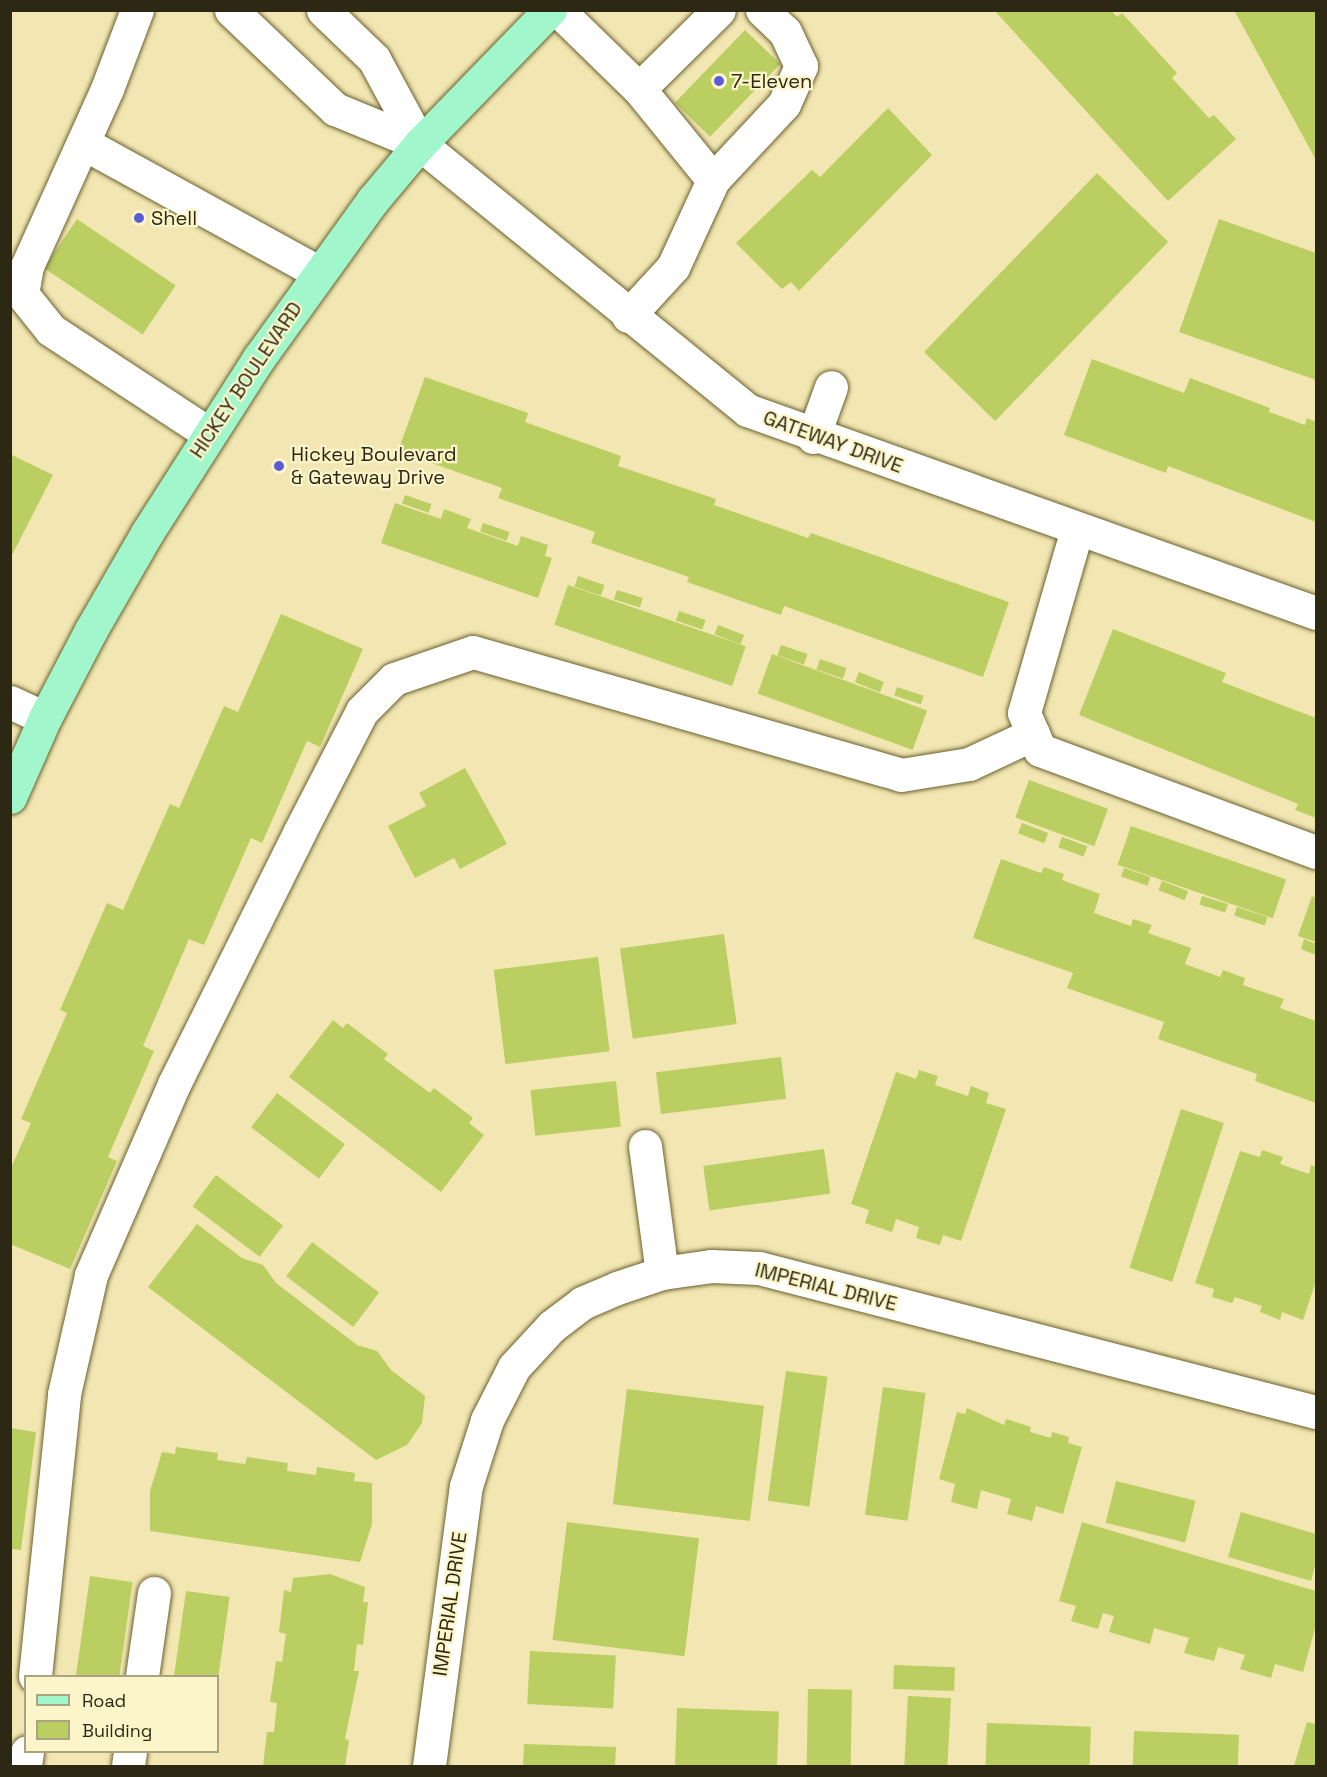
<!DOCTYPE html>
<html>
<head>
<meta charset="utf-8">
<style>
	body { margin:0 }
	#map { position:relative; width:1327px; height:1777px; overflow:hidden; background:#f2e7b2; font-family:"Space Grotesk",sans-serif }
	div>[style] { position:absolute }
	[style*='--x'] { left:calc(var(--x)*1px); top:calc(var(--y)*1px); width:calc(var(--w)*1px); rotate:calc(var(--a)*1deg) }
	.building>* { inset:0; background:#bbce62; transform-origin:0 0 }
	.roads { filter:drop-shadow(0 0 2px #6b6130) drop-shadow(0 0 2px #6b6130) }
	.minor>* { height:33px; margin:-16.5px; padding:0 16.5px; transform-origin:16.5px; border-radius:16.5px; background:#fff }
	.major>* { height:33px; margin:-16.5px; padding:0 16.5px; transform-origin:16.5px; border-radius:16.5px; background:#a2f6cb }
	.dots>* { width:16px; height:16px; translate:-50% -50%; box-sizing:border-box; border:3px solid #fdf5ca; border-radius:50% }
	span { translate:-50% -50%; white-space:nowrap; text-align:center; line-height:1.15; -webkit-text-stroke:4.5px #fdf5ca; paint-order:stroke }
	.poi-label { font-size:20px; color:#2c2813 }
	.left { translate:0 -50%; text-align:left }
	.street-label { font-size:20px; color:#2c2813 }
	.frame { position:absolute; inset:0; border:12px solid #2c2813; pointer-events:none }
	.legend { position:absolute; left:24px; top:1675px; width:195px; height:78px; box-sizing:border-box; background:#fdf5ca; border:2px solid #a9a381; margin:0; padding:8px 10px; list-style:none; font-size:18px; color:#2c2813 }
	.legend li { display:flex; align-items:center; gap:12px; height:30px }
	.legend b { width:30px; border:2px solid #a9a381 }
</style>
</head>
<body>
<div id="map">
	<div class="building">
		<i style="clip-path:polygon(994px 10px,1111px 10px,1117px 17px,1122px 13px,1177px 73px,1172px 78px,1209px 118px,1214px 115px,1236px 139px,1168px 201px)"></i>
		<i style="clip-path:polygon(1234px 10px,1316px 10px,1316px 160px)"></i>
		<i style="left:745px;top:30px;width:49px;height:101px;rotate:44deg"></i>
		<i style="clip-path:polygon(888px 108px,932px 155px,799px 291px,791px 282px,782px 289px,736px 243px,812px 170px,820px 177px)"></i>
		<i style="left:1097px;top:173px;width:99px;height:249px;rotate:44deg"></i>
		<i style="left:77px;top:219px;width:119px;height:59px;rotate:34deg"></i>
		<i style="clip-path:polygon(1219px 219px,1316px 253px,1316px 380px,1179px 332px)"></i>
		<i style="clip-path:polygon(1092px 359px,1184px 393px,1190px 378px,1270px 408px,1269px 412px,1305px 425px,1307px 418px,1316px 422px,1316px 522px,1168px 466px,1166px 473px,1064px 435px)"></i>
		<i style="clip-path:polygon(425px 377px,528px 413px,525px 422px,621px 456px,618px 466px,716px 499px,714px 505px,808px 538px,811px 533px,1009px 602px,983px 677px,784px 606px,781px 615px,687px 582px,689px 577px,591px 543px,595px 532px,498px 498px,502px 488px,398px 451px)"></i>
		<i style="clip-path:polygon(10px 454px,53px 475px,10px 559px)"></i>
		<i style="left:405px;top:495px;width:28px;height:9px;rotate:19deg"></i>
		<i style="clip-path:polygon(395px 503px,441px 519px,444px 509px,471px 519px,467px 528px,518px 546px,521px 536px,548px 545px,545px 556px,552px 558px,538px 598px,381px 543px)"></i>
		<i style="left:483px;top:523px;width:28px;height:9px;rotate:19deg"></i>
		<i style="left:578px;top:576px;width:28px;height:11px;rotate:19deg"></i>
		<i style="left:568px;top:585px;width:188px;height:42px;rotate:19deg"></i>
		<i style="left:617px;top:590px;width:27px;height:10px;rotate:17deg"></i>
		<i style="left:679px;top:611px;width:28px;height:10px;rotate:19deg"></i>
		<i style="clip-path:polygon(281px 614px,363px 649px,320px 747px,307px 741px,262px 843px,251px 838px,204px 945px,189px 939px,143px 1046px,154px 1051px,108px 1157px,117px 1161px,70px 1269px,10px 1244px,10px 1170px,31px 1123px,21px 1119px,67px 1013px,60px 1010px,107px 903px,123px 910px,170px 804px,179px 808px,224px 706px,238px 712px)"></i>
		<i style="left:718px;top:625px;width:28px;height:10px;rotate:21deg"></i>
		<i style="clip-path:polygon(1113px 629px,1226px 673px,1222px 682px,1316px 718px,1316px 818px,1295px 810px,1298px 804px,1079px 715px)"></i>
		<i style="left:781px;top:645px;width:28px;height:11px;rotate:19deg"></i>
		<i style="left:772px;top:654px;width:165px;height:42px;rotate:20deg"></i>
		<i style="left:820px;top:659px;width:28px;height:11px;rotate:19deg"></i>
		<i style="left:859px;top:672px;width:27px;height:11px;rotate:22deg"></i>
		<i style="left:897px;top:687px;width:28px;height:9px;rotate:18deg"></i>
		<i style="clip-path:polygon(465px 768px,507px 844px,460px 869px,454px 858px,415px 878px,388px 826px,426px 806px,419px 793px)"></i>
		<i style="left:1029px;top:780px;width:84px;height:40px;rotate:20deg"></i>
		<i style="left:1022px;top:823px;width:28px;height:11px;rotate:21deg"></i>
		<i style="left:1131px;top:826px;width:164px;height:41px;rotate:19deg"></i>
		<i style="left:1062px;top:837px;width:27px;height:11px;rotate:20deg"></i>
		<i style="clip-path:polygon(1001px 859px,1041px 873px,1044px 867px,1064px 874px,1062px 880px,1100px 894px,1094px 913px,1131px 926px,1133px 919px,1152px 925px,1148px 933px,1191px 948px,1185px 964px,1220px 977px,1223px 970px,1245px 978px,1243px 985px,1284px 999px,1280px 1008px,1316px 1021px,1316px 1103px,1255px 1081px,1257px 1074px,1158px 1039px,1164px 1022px,1067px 988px,1073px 973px,973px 938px)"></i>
		<i style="left:1124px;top:868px;width:28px;height:9px;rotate:19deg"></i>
		<i style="left:1162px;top:881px;width:28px;height:10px;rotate:21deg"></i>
		<i style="left:1202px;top:896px;width:27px;height:9px;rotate:17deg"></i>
		<i style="clip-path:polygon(1312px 896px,1316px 898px,1316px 942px,1298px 936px)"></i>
		<i style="left:1237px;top:907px;width:32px;height:9px;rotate:18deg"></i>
		<i style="left:724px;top:934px;width:91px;height:105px;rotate:82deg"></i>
		<i style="clip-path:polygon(1304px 939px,1316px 944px,1316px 955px,1301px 949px)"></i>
		<i style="left:598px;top:957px;width:95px;height:105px;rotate:83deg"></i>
		<i style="clip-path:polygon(333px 1020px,343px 1028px,347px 1023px,388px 1054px,384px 1059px,430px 1093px,434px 1088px,473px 1118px,469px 1123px,484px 1135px,441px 1192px,289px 1077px)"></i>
		<i style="left:781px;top:1057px;width:42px;height:126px;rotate:83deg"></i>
		<i style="clip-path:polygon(919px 1070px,938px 1076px,935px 1085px,968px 1096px,971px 1086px,989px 1093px,986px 1103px,1006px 1109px,961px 1241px,943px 1235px,940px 1245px,916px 1238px,919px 1227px,896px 1219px,892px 1232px,865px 1223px,869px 1210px,851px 1204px,896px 1072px,916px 1079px)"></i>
		<i style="left:616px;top:1081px;width:46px;height:86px;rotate:84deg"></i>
		<i style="left:277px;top:1093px;width:85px;height:43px;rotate:37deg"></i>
		<i style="left:1181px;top:1109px;width:45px;height:167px;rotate:18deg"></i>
		<i style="left:824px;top:1149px;width:45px;height:122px;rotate:82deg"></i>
		<i style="clip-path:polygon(1262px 1150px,1283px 1157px,1280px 1164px,1309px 1174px,1311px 1165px,1316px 1167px,1316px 1281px,1303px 1320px,1282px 1312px,1280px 1320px,1260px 1312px,1262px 1306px,1235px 1297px,1232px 1303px,1212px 1297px,1214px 1289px,1195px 1283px,1240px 1151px,1260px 1157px)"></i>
		<i style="left:216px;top:1175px;width:84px;height:39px;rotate:37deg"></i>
		<i style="clip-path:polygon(197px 1224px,242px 1258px,263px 1265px,276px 1283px,357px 1345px,377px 1351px,391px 1370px,425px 1396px,422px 1423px,407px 1445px,376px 1460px,148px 1287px)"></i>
		<i style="left:312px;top:1242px;width:84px;height:43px;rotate:37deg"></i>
		<i style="left:786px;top:1371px;width:42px;height:131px;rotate:8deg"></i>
		<i style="left:883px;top:1387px;width:43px;height:129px;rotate:8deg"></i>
		<i style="left:627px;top:1389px;width:138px;height:116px;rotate:7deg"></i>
		<i style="clip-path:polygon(967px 1408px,1004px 1425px,1006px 1419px,1031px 1427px,1030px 1432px,1051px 1438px,1052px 1432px,1069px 1437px,1068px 1443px,1082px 1447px,1063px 1514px,1036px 1506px,1032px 1521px,1007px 1514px,1011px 1499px,981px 1490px,977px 1509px,951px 1502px,955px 1484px,939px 1479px,957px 1412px,965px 1414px)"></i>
		<i style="clip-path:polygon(10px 1428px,36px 1432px,21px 1550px,10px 1549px)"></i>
		<i style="clip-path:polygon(176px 1447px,218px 1453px,217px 1460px,245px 1464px,247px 1457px,288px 1463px,287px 1471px,316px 1475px,317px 1467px,355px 1473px,354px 1481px,372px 1483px,372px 1524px,360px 1562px,150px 1531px,150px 1491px,162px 1452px,175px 1454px)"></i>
		<i style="left:1116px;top:1481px;width:82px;height:43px;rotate:14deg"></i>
		<i style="clip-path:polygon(1241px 1512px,1316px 1534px,1316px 1562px,1311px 1581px,1228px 1557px)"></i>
		<i style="left:567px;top:1522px;width:133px;height:119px;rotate:7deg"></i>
		<i style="clip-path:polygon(1082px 1522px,1316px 1591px,1316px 1625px,1303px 1672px,1275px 1664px,1271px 1678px,1240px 1669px,1245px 1655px,1218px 1647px,1214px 1661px,1184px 1653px,1189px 1638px,1154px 1628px,1150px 1644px,1109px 1632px,1114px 1616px,1103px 1613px,1098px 1629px,1071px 1621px,1076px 1606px,1059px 1601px)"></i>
		<i style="clip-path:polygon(330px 1574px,365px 1587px,363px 1602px,368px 1602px,363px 1645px,357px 1644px,354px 1671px,359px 1671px,345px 1739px,349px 1740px,345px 1766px,263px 1766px,267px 1732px,274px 1732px,277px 1703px,270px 1702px,276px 1661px,282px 1662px,286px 1634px,279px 1632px,284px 1590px,291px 1592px,293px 1578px)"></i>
		<i style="left:90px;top:1576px;width:43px;height:101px;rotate:8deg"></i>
		<i style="left:186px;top:1591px;width:44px;height:86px;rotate:8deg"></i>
		<i style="left:530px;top:1651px;width:86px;height:53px;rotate:3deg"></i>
		<i style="left:894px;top:1665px;width:61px;height:24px;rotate:2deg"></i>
		<i style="left:808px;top:1689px;width:44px;height:77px;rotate:1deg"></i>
		<i style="left:908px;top:1696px;width:43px;height:70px;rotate:3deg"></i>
		<i style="left:677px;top:1708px;width:102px;height:58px;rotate:2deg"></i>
		<i style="clip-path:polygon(1307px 1722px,1316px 1724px,1316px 1766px,1294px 1766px)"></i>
		<i style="left:987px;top:1723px;width:104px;height:43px;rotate:2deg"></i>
		<i style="left:1134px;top:1731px;width:105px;height:35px;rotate:2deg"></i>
		<i style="clip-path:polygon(524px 1744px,616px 1747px,615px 1766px,523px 1766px)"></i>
	</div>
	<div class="roads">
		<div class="minor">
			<i style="--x:137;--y:10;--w:85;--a:110.8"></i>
			<i style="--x:107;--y:89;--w:194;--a:114.3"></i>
			<i style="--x:27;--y:266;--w:28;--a:100"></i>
			<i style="--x:22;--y:294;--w:46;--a:51.1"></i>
			<i style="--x:51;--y:330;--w:188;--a:33.3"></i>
			<i style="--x:231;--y:10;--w:144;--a:43.6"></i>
			<i style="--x:335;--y:109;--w:92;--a:22.4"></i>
			<i style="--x:420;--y:144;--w:422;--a:39.1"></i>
			<i style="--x:747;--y:410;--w:604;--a:19.63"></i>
			<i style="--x:323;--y:10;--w:71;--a:43.9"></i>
			<i style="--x:374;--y:59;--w:97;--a:61.6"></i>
			<i style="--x:558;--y:10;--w:113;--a:44.3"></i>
			<i style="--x:639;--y:89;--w:112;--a:-44.6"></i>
			<i style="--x:83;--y:143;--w:268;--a:28.8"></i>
			<i style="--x:713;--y:180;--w:104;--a:-46.9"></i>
			<i style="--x:784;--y:104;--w:42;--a:-65.9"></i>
			<i style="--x:801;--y:66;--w:38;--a:-115"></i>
			<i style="--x:785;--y:32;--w:32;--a:-136"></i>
			<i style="--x:628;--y:316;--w:67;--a:-47.4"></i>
			<i style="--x:673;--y:267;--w:96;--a:-65.3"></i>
			<i style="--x:713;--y:180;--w:117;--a:-129.1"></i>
			<i style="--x:813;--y:437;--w:53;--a:-70.2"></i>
			<i style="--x:1077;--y:529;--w:191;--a:106.1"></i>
			<i style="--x:1024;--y:713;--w:40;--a:66.6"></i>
			<i style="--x:1040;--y:750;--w:294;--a:20.3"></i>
			<i style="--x:10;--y:702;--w:38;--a:25"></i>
			<i style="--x:645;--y:1146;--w:128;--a:82.4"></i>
			<i style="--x:35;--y:1676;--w:283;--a:-84.1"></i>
			<i style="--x:64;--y:1394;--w:122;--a:-77.2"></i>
			<i style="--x:91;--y:1275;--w:208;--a:-66.5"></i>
			<i style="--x:174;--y:1084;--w:280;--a:-63.5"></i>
			<i style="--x:299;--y:833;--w:137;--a:-62.7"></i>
			<i style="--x:362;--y:711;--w:45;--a:-45"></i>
			<i style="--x:394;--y:679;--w:83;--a:-18.9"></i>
			<i style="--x:473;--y:652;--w:445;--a:16"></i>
			<i style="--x:901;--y:775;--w:69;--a:-9.2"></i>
			<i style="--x:969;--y:764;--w:71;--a:-25.1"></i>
			<i style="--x:142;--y:1676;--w:84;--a:-81.8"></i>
			<i style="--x:25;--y:1766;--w:14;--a:-82"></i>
			<i style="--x:128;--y:1766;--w:14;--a:-82"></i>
			<i style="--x:429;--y:1766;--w:282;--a:-82.5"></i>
			<i style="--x:466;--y:1486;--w:69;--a:-72.3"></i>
			<i style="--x:487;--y:1420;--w:59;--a:-63"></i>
			<i style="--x:514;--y:1367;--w:56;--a:-47.2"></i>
			<i style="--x:552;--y:1326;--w:38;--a:-37"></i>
			<i style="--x:582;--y:1303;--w:38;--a:-23"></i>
			<i style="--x:617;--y:1288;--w:47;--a:-18.4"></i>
			<i style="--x:662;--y:1273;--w:49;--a:-8.1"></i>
			<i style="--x:711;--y:1266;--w:48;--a:2.4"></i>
			<i style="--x:759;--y:1268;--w:575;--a:14.5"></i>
		</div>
		<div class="major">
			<i style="--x:10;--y:797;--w:86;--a:-66.1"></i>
			<i style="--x:45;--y:718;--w:99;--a:-62.4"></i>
			<i style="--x:91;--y:630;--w:112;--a:-60"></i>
			<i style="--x:147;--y:533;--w:208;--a:-57.4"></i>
			<i style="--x:259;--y:358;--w:195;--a:-54.2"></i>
			<i style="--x:373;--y:200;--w:73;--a:-50"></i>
			<i style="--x:420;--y:144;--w:187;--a:-45.9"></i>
		</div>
	</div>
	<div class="dots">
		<i style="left:719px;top:81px;background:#5b5dd5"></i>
		<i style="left:139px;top:218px;background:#5b5dd5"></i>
		<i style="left:279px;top:466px;background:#5b5dd5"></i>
	</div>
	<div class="poi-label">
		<span class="left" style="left:731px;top:81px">7-Eleven</span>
		<span class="left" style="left:151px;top:218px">Shell</span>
		<span class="left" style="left:291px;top:466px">Hickey Boulevard<br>&amp; Gateway Drive</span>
	</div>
	<div class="street-label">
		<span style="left:246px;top:380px;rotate:-56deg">HICKEY BOULEVARD</span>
		<span style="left:833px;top:442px;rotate:20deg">GATEWAY DRIVE</span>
		<span style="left:826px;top:1287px;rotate:14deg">IMPERIAL DRIVE</span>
		<span style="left:450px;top:1604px;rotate:-82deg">IMPERIAL DRIVE</span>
	</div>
	<div class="frame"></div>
	<ul class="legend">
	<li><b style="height:8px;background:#a2f6cb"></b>Road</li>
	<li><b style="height:16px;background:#bbce62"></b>Building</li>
	</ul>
</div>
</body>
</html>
